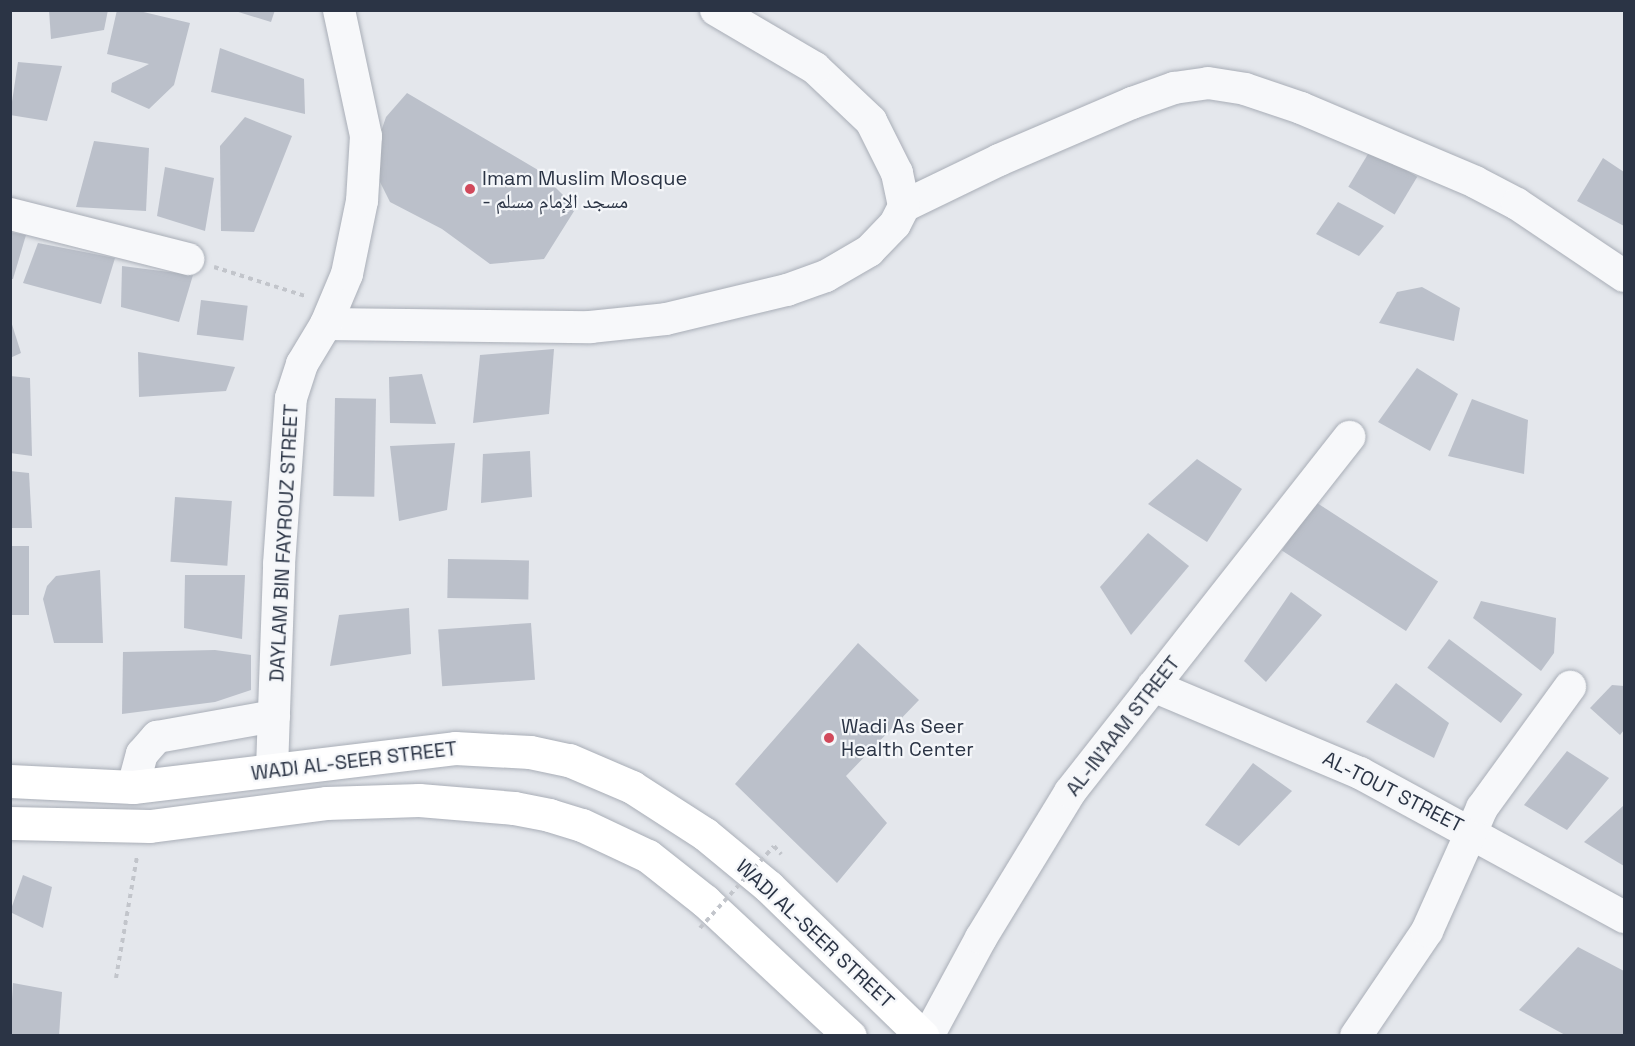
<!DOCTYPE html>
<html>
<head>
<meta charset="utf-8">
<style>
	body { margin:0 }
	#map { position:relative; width:1635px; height:1046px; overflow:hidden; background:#e4e7ec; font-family:"Space Grotesk","Noto Naskh Arabic",sans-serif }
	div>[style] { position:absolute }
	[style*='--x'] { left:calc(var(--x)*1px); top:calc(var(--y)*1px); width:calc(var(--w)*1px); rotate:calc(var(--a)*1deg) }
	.building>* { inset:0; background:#bbc0ca; transform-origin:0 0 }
	.path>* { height:4px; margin-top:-2px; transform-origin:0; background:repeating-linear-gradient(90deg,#c2c5cb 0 4.5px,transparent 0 9px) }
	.roads { filter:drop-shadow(0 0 2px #a9aeb7) drop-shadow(0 0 2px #a9aeb7) }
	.minor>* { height:32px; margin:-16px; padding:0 16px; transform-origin:16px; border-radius:16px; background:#f7f8fa }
	.major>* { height:33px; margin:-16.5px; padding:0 16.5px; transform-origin:16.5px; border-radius:16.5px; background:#fff }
	.path-bridge>* { height:4px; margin-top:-2px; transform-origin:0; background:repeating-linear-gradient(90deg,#c2c5cb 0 4.5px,transparent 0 9px) }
	.dots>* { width:16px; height:16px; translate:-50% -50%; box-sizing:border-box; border:3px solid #f4f6f9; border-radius:50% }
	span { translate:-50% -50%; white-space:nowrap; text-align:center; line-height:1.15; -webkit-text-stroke:4.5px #f4f6f9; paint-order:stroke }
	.poi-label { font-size:20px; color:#2b3445 }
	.left { translate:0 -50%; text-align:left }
	.street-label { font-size:20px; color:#2b3445 }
	.frame { position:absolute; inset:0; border:12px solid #2b3445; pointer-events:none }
</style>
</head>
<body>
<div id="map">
	<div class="building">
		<i style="clip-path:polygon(49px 10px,108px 10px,104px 30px,51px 39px)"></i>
		<i style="clip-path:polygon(117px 10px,135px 10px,190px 23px,174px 85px,149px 109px,111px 92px,112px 83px,149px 64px,107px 54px)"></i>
		<i style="clip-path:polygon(232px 10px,275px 10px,271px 22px)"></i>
		<i style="clip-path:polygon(220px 48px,304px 79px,305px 114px,211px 92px)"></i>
		<i style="clip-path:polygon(18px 62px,62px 66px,47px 121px,10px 115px)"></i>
		<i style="clip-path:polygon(407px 93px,538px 170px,576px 208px,544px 259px,490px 264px,442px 229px,390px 202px,377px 176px,377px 143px,386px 117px)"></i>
		<i style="clip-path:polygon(245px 117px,292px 136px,254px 232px,221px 231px,220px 146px)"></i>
		<i style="clip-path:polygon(94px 141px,149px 148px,146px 211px,76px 207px)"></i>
		<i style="left:1371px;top:149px;width:54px;height:44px;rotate:31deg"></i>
		<i style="clip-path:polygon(1603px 158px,1624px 172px,1624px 226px,1577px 201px)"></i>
		<i style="clip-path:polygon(165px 167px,214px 178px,205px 231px,157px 216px)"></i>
		<i style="clip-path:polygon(1338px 202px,1384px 226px,1359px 256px,1316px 234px)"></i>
		<i style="clip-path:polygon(10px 232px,26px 235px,13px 279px,10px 279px)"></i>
		<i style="clip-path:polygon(38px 243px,115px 258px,101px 304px,23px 283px)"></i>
		<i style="clip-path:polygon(122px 266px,193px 275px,179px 322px,121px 307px)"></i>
		<i style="clip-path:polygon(1422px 287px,1460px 308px,1454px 341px,1379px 323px,1397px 292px)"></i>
		<i style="left:201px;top:300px;width:47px;height:35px;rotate:7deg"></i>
		<i style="clip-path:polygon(10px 318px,21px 353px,10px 358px)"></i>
		<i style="clip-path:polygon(554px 349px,549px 414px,473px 423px,480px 355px)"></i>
		<i style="clip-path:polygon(138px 352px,235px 367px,226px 391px,139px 397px)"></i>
		<i style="clip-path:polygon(1417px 368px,1458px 394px,1430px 451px,1378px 422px)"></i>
		<i style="clip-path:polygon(422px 374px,436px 424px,390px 423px,389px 377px)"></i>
		<i style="clip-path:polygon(10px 376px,30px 378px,32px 456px,10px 453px)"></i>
		<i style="left:335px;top:398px;width:41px;height:98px;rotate:1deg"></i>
		<i style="clip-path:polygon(1472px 399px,1528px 420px,1524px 474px,1448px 456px)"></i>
		<i style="clip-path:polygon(455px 443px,447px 510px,399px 521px,390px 446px)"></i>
		<i style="clip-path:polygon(530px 451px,532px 497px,481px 503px,483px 454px)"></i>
		<i style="clip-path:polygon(1197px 459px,1242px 489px,1207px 542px,1148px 504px)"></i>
		<i style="clip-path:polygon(10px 471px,29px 473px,32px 528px,10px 528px)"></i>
		<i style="left:175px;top:497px;width:57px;height:65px;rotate:4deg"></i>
		<i style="left:1314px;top:501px;width:148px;height:59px;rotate:33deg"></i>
		<i style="clip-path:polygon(1148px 533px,1189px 566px,1131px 635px,1100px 587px)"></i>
		<i style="left:10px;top:546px;width:19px;height:69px"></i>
		<i style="left:448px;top:559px;width:81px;height:39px;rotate:1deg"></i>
		<i style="clip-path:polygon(100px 570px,103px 643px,54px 643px,43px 599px,47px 586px,56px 576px)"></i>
		<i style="clip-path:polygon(185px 575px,245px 575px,242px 639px,184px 628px)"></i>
		<i style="clip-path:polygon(1291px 592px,1322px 615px,1266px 682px,1244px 661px)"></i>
		<i style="clip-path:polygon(1481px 601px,1556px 618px,1554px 653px,1541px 671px,1473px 618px)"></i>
		<i style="clip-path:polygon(409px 608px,411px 654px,330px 666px,339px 615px)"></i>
		<i style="left:531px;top:623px;width:57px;height:93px;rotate:86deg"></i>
		<i style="left:1449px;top:639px;width:92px;height:36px;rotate:37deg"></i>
		<i style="clip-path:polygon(858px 643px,919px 700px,846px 776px,887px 823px,837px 883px,735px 784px)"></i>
		<i style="clip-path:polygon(215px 650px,251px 655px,251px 690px,215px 702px,122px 714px,123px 652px)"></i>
		<i style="clip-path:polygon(1396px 683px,1449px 723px,1434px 758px,1366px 722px)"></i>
		<i style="clip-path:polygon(1612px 685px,1624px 686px,1624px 730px,1620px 735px,1590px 708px)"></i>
		<i style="clip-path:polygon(1567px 751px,1609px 778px,1567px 830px,1524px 805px)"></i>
		<i style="clip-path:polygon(1253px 763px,1292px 791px,1239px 846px,1205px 825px)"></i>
		<i style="clip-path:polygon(1624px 805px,1624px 866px,1584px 842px)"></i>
		<i style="clip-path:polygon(23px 875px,52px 887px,43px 928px,10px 912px)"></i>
		<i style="clip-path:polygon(1578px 947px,1624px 971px,1624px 1036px,1567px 1036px,1519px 1010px)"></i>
		<i style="clip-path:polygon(13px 983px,62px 992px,59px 1036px,10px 1036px)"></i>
	</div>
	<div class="path">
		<i style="--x:214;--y:267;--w:96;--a:17.7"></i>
		<i style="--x:774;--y:846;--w:11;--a:49"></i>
		<i style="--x:116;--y:978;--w:123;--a:-80.2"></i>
	</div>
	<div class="roads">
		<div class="minor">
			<i style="--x:904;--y:206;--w:106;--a:-25.8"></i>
			<i style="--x:999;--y:160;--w:145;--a:-23.2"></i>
			<i style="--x:1132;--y:103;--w:45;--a:-19.7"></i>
			<i style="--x:1174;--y:88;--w:34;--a:-8"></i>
			<i style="--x:1208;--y:83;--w:37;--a:9"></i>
			<i style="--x:1245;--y:89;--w:59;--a:18.7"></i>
			<i style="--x:1301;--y:108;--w:189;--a:23"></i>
			<i style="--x:1475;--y:182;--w:47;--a:27.6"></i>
			<i style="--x:1517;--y:204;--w:129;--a:33.9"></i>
			<i style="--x:10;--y:214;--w:184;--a:14.2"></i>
			<i style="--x:326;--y:324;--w:264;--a:0.7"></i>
			<i style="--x:590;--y:327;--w:76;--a:-6"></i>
			<i style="--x:666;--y:319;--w:124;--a:-13.5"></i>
			<i style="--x:787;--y:290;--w:41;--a:-19.7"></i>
			<i style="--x:826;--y:276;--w:50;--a:-30.2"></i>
			<i style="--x:869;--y:251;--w:37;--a:-46"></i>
			<i style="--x:895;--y:224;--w:20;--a:-63"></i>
			<i style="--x:904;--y:206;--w:34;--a:-102"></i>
			<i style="--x:897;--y:173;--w:58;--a:-116.6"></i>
			<i style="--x:871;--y:121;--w:77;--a:-136.6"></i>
			<i style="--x:815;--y:68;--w:115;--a:-149.6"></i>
			<i style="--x:1153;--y:686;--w:225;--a:22.8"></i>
			<i style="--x:1360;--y:773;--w:301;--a:28.6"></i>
			<i style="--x:272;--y:769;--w:205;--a:-88"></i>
			<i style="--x:279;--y:564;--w:166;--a:-85.9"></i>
			<i style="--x:291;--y:398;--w:36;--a:-72"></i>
			<i style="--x:302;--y:364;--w:47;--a:-59"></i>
			<i style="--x:326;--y:324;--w:54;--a:-67.2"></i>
			<i style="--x:347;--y:274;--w:75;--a:-78.4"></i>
			<i style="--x:362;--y:201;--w:65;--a:-86.5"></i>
			<i style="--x:366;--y:136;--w:129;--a:-102.1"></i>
			<i style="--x:133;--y:787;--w:34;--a:-75"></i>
			<i style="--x:142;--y:754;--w:23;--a:-49"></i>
			<i style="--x:157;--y:737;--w:119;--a:-10.2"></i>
			<i style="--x:928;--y:1036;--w:111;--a:-61.6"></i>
			<i style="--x:981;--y:938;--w:171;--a:-58.6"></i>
			<i style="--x:1070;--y:792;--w:452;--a:-51.8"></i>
			<i style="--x:1356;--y:1036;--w:127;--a:-55.9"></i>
			<i style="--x:1427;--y:931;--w:135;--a:-65.9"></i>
			<i style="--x:1482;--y:808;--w:150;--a:-54"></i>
		</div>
		<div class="major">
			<i style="--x:10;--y:781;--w:123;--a:2.8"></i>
			<i style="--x:133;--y:787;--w:324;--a:-6.9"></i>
			<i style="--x:455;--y:748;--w:75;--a:3.1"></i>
			<i style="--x:530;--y:752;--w:40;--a:12"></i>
			<i style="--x:569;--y:760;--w:69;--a:23.2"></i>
			<i style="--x:632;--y:787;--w:87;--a:32.8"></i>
			<i style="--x:705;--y:834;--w:83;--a:39.6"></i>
			<i style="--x:769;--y:887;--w:214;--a:44.2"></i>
			<i style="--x:10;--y:823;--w:140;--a:1.2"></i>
			<i style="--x:150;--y:826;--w:177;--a:-7.4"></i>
			<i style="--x:326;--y:803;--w:93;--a:-1.8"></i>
			<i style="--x:419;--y:800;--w:95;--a:4.8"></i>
			<i style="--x:514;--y:808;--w:36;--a:11"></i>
			<i style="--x:549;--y:815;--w:34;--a:17"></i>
			<i style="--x:582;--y:825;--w:73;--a:25.2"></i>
			<i style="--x:648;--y:856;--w:73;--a:38.3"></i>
			<i style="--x:705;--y:901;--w:198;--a:43"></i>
		</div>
	</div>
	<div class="path-bridge">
		<i style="--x:700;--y:928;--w:110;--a:-47.9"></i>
	</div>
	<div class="dots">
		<i style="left:470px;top:189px;background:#d1495b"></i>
		<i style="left:829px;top:738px;background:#d1495b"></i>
	</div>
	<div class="poi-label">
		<span class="left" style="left:482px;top:190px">Imam Muslim Mosque<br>- مسجد الإمام مسلم</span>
		<span class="left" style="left:841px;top:738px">Wadi As Seer<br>Health Center</span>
	</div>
	<div class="street-label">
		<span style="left:284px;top:543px;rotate:-87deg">DAYLAM BIN FAYROUZ STREET</span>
		<span style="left:1123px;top:726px;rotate:-52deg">AL-IN’AAM STREET</span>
		<span style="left:354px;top:761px;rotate:-7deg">WADI AL-SEER STREET</span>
		<span style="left:1393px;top:792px;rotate:27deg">AL-TOUT STREET</span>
		<span style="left:815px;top:934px;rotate:43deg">WADI AL-SEER STREET</span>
	</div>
	<div class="frame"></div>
</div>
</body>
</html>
